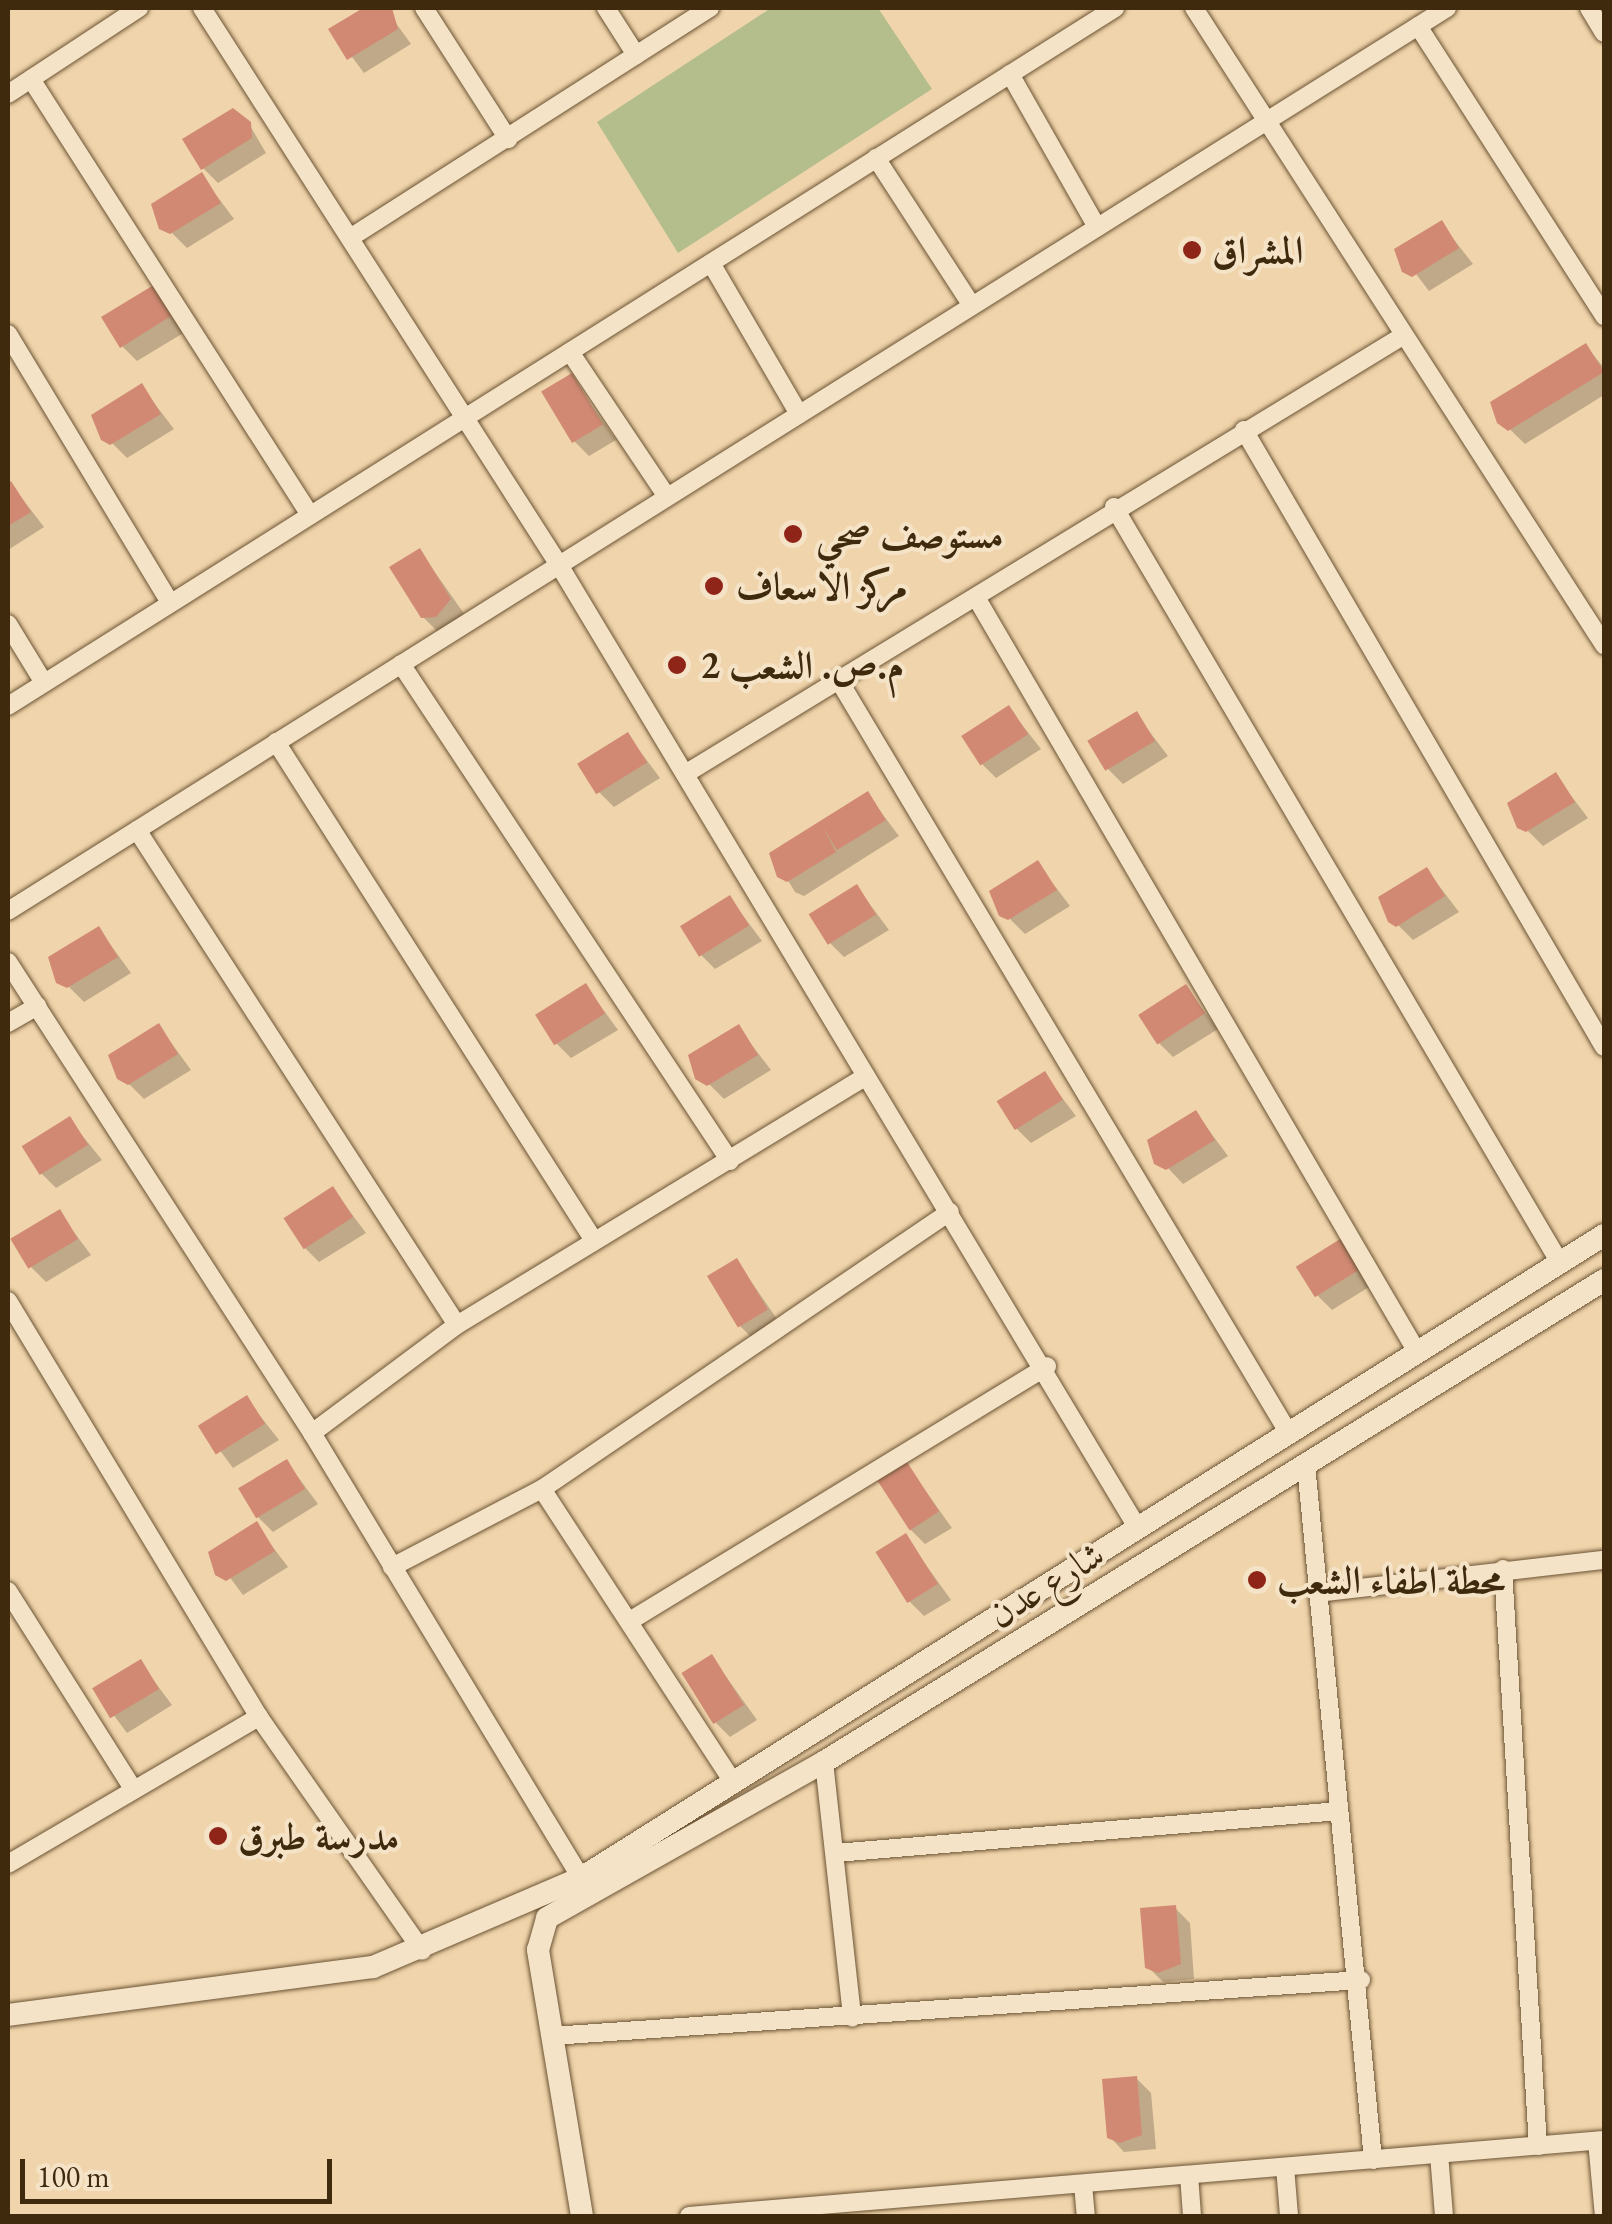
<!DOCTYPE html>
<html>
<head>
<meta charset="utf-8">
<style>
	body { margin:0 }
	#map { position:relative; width:1612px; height:2224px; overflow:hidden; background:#f0d4ab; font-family:"EB Garamond",Amiri,serif }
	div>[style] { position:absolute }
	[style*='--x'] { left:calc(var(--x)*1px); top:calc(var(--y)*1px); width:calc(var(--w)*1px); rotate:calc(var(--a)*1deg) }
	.green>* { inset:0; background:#b4be8d }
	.shadow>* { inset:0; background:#0003 }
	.building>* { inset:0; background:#d18974; transform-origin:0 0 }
	.roads { filter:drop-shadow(0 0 2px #6b5434) drop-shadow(0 0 2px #6b5434) }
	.minor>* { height:18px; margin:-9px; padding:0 9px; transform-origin:9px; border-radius:9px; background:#f5e3c8 }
	.tertiary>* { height:22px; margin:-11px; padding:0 11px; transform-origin:11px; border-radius:11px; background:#f5e3c8 }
	.dots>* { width:28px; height:28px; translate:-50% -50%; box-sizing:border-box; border:5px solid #f5e3c8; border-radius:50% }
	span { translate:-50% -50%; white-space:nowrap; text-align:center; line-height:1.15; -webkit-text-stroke:8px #f5e3c8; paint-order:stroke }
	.poi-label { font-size:38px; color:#3f2a0d; font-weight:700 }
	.left { translate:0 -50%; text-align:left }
	.street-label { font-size:38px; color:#3f2a0d }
	.frame { position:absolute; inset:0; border:10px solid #3f2a0d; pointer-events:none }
	.scale { position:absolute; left:20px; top:2159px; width:312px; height:45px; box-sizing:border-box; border:5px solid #3f2a0d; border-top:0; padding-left:12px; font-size:30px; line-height:35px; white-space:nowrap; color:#3f2a0d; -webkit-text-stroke:8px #f5e3c8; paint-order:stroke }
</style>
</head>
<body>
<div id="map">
	<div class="green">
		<i style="clip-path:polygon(771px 8px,878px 8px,932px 89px,678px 253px,597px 122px)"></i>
	</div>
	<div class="shadow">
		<i style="clip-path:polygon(368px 8px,385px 8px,411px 44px,364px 73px,332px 30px)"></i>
		<i style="clip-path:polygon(249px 124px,266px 153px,218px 183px,203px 168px)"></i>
		<i style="clip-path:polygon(202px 176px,234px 219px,187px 248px,172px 233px)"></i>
		<i style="clip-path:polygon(1441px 223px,1473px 264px,1429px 291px,1397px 249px)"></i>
		<i style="clip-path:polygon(152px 289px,185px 332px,137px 361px,122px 346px)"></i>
		<i style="clip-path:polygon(1586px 346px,1604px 368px,1604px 395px,1525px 444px,1494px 414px)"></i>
		<i style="clip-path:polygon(571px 376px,616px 440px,589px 456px,574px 441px)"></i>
		<i style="clip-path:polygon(141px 386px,174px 429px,127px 458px,112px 443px)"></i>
		<i style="clip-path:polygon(11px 484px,44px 527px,8px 550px,8px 486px)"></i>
		<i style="clip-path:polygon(420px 551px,465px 615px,438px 632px,422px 616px)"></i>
		<i style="clip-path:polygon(1009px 708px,1041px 749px,996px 778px,981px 763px)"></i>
		<i style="clip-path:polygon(1136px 714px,1168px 756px,1123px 784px,1108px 769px)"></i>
		<i style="clip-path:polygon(628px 735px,660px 778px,614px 807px,599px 792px)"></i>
		<i style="clip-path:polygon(1556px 776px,1588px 818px,1543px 846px,1528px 831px)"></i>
		<i style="clip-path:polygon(867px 794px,899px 836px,804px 896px,795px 892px,772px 854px)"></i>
		<i style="clip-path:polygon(1038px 864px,1070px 906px,1025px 934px,1010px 919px)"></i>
		<i style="clip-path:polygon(1427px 870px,1459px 912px,1413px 940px,1398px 925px)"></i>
		<i style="clip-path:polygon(857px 887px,889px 930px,844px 957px,829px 942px)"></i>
		<i style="clip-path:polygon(730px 898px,762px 941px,715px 969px,700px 954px)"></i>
		<i style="clip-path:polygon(99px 929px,131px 973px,84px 1002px,69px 987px)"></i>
		<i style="clip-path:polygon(586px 986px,618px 1030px,571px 1058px,556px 1043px)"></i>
		<i style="clip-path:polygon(1186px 988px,1218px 1029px,1173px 1057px,1158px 1042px)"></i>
		<i style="clip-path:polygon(159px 1026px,191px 1070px,144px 1099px,129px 1084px)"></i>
		<i style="clip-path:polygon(738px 1027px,771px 1070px,724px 1099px,709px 1084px)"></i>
		<i style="clip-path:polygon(1044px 1074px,1076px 1116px,1031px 1143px,1016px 1128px)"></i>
		<i style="clip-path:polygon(1196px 1113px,1228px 1156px,1183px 1184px,1168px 1168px)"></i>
		<i style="clip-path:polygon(69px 1119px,102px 1160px,56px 1188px,41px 1173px)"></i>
		<i style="clip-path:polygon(333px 1189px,366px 1233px,319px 1262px,304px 1247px)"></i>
		<i style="clip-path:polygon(59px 1212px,91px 1255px,46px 1282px,31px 1267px)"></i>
		<i style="clip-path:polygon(1360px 1255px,1377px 1282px,1332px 1310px,1317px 1295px)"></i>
		<i style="clip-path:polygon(737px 1261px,781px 1325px,755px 1341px,740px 1326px)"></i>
		<i style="clip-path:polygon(246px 1398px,279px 1440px,233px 1468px,202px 1426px)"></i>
		<i style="clip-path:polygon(287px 1462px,318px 1504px,273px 1532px,258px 1517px)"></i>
		<i style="clip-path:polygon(907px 1465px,952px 1528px,925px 1544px,910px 1529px)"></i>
		<i style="clip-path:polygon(256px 1525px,288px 1567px,243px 1595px,211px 1552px)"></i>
		<i style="clip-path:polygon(906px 1537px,951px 1600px,924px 1616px,909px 1601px)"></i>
		<i style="clip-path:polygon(712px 1657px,757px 1720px,730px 1737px,715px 1722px)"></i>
		<i style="clip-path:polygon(140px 1662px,172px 1705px,127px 1733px,95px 1690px)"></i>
		<i style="clip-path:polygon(1175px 1908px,1190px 1923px,1194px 1979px,1163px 1982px,1148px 1967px)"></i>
		<i style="clip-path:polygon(1136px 2078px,1151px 2093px,1156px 2149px,1124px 2152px,1109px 2136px)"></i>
	</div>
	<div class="building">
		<i style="clip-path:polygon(363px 8px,392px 8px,398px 29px,347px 60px,328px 29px)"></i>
		<i style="clip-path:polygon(233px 108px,251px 122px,252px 138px,201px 170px,182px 139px)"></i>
		<i style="clip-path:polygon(202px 172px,221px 203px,170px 234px,159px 229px,151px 204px)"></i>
		<i style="clip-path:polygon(1442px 220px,1459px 248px,1412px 277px,1402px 272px,1394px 249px)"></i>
		<i style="clip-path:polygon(152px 286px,164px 291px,171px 316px,120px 348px,101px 317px)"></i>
		<i style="clip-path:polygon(1586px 343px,1604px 372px,1508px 431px,1497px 423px,1490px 402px)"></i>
		<i style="left:572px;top:373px;width:60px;height:36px;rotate:59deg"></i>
		<i style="clip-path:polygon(142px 383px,161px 414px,110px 445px,101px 440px,91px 415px)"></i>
		<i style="clip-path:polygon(11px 481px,31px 512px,8px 526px,8px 483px)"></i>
		<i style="clip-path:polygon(420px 548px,451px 599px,436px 617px,421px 618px,389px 567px)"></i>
		<i style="left:1009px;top:705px;width:35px;height:57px;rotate:57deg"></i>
		<i style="left:1137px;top:711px;width:35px;height:58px;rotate:59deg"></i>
		<i style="left:628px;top:732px;width:36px;height:60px;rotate:58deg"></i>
		<i style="clip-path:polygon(1556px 772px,1575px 802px,1526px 832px,1517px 828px,1507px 803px)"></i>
		<i style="clip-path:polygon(868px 791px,886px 820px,837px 850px,822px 826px,836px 852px,787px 882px,777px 877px,769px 853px)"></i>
		<i style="clip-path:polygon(1038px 860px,1057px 890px,1008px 920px,999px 916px,989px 891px)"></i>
		<i style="clip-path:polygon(1427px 867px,1445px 896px,1396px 927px,1388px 922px,1378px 897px)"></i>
		<i style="left:857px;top:884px;width:36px;height:57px;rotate:58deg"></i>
		<i style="left:730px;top:895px;width:36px;height:59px;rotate:58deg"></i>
		<i style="clip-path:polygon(99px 926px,118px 957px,67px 988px,56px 983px,48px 957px)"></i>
		<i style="left:586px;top:983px;width:36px;height:60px;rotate:58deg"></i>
		<i style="left:1186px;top:984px;width:35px;height:57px;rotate:57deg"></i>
		<i style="clip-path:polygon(159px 1023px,178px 1054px,128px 1085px,117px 1079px,108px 1055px)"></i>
		<i style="clip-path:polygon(739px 1024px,758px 1055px,707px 1086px,695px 1079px,688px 1055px)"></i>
		<i style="left:1045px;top:1071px;width:34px;height:57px;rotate:58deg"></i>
		<i style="clip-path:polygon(1196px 1110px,1215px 1140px,1166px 1170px,1154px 1164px,1147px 1140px)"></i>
		<i style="left:70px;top:1116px;width:34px;height:57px;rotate:58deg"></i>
		<i style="left:333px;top:1186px;width:37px;height:59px;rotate:57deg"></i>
		<i style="left:60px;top:1209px;width:35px;height:58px;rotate:59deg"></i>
		<i style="left:1345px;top:1236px;width:36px;height:58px;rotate:58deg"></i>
		<i style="left:737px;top:1258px;width:60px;height:35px;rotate:59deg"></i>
		<i style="left:247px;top:1395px;width:34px;height:58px;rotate:58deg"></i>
		<i style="left:287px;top:1459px;width:35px;height:57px;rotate:59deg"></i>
		<i style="left:907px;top:1462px;width:59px;height:35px;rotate:57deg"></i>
		<i style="clip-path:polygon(257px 1521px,275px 1551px,226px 1581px,215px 1575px,208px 1552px)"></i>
		<i style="left:906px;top:1533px;width:60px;height:36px;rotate:58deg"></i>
		<i style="left:712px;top:1654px;width:60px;height:36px;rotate:58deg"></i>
		<i style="left:141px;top:1659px;width:35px;height:57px;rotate:59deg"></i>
		<i style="clip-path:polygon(1176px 1905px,1181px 1964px,1158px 1973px,1145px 1968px,1140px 1908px)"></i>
		<i style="clip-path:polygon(1137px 2076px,1142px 2135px,1120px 2143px,1107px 2138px,1102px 2079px)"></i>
	</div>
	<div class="roads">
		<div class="minor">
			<i style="--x:202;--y:8;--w:662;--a:57.34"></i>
			<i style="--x:559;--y:565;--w:1122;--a:59"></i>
			<i style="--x:424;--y:8;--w:156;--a:57.3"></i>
			<i style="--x:606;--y:8;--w:56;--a:57.4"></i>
			<i style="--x:1194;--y:8;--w:758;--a:57.23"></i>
			<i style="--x:1589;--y:8;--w:29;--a:59"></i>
			<i style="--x:1418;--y:26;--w:345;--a:57.3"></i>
			<i style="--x:1010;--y:74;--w:176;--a:60.4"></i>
			<i style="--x:31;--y:79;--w:518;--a:57.38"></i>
			<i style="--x:8;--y:94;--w:157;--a:-33.3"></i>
			<i style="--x:876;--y:158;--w:176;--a:57"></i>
			<i style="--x:353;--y:236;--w:424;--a:-32.6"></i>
			<i style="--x:711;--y:263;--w:175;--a:59.8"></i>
			<i style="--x:8;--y:334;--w:314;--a:58.9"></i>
			<i style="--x:570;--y:352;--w:174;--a:56.2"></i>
			<i style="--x:1244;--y:430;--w:714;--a:59.74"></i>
			<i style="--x:1114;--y:507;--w:878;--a:59.46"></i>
			<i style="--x:977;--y:599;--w:872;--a:59.7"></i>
			<i style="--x:8;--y:624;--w:69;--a:58.6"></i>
			<i style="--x:401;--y:664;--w:596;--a:56.5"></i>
			<i style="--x:841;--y:684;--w:871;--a:59.14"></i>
			<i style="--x:8;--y:706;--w:1309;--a:-32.23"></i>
			<i style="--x:276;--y:742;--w:589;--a:57.47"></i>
			<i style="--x:685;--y:774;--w:839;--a:-31.4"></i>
			<i style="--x:137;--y:830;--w:589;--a:57.12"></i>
			<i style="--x:8;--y:911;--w:1699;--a:-32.11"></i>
			<i style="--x:8;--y:962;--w:561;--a:57.16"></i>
			<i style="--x:312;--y:1433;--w:520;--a:58.85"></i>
			<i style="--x:8;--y:1023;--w:34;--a:-30"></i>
			<i style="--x:8;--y:1301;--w:486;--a:58.9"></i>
			<i style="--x:259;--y:1717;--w:285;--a:55.1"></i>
			<i style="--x:312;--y:1433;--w:181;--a:-36.7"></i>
			<i style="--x:457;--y:1325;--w:476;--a:-31.3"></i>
			<i style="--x:1306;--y:1465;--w:698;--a:84.49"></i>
			<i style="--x:542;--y:1489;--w:352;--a:56.9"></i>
			<i style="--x:392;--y:1567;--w:169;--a:-27.5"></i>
			<i style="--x:542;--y:1489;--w:493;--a:-34.2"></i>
			<i style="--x:1503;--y:1569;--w:578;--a:86.53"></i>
			<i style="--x:8;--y:1591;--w:234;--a:57.7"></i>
			<i style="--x:1317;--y:1593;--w:289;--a:-6.6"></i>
			<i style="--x:633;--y:1619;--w:485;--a:-31.4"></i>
			<i style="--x:824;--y:1762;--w:257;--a:83.7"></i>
			<i style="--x:836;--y:1853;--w:505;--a:-4.77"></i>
			<i style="--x:8;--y:1864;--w:291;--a:-30.4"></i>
			<i style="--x:552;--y:2036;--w:811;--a:-3.96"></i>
			<i style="--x:1597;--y:2141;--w:75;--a:84.7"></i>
			<i style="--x:1439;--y:2154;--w:62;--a:85.4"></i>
			<i style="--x:1285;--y:2167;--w:49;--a:85.3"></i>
			<i style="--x:1189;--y:2175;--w:41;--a:85.8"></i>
			<i style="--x:1083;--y:2184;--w:32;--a:85"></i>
			<i style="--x:689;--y:2216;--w:918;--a:-4.75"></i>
		</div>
		<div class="tertiary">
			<i style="--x:8;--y:2015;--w:368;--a:-7.5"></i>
			<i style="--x:373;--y:1967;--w:226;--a:-23.2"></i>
			<i style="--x:581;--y:1878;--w:1208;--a:-32.15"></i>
			<i style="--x:582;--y:2216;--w:270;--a:-99.4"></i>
			<i style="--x:538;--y:1950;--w:33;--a:-74"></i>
			<i style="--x:547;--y:1918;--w:318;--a:-29.4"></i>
			<i style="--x:824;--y:1762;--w:917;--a:-31.71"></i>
		</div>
	</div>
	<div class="dots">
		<i style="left:1192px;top:250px;background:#8f2418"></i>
		<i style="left:793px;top:534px;background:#8f2418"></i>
		<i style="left:714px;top:586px;background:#8f2418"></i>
		<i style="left:677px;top:665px;background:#8f2418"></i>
		<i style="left:1257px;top:1580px;background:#8f2418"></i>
		<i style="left:218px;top:1836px;background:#8f2418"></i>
	</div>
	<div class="poi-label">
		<span class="left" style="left:1212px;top:250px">المشراق</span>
		<span class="left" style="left:816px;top:534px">مستوصف صحي</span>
		<span class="left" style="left:736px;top:586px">مركز الاسعاف</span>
		<span class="left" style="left:700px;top:665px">م.ص. الشعب 2</span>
		<span class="left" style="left:1277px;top:1580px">محطة اطفاء الشعب</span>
		<span class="left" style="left:238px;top:1836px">مدرسة طبرق</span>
	</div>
	<div class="street-label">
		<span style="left:1046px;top:1584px;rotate:-32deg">شارع عدن</span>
	</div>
	<div class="frame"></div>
	<div class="scale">100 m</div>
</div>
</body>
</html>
